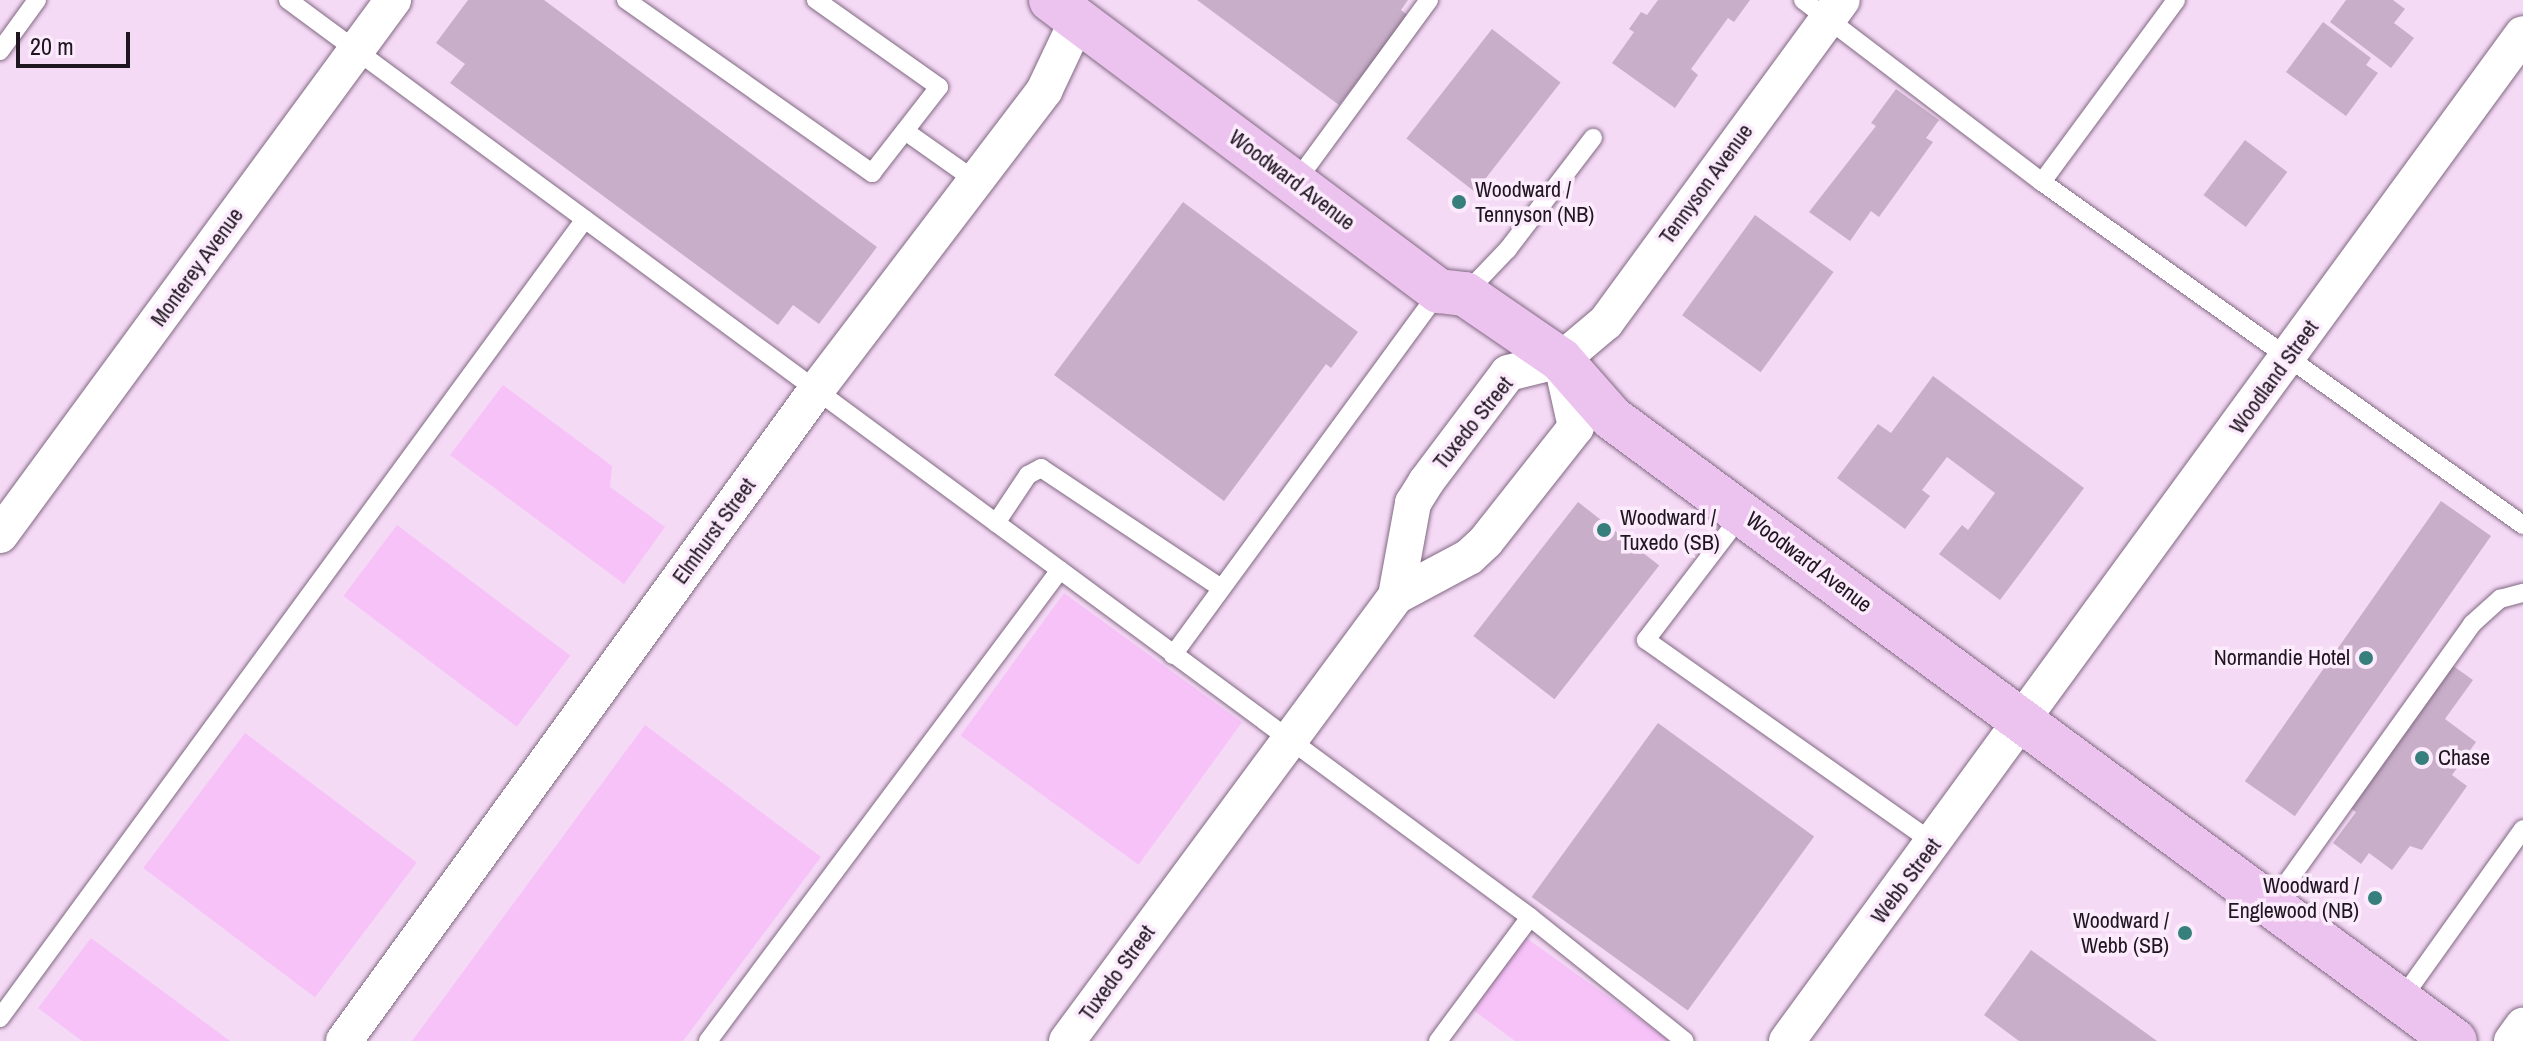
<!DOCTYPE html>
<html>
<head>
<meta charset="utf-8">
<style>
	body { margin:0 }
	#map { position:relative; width:2523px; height:1041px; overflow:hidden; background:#f5daf6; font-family:"Archivo Narrow",sans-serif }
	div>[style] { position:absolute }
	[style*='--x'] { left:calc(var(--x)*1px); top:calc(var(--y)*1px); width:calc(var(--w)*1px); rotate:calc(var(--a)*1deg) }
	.green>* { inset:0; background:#f6c2f8; transform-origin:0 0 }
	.building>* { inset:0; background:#c8aec9; transform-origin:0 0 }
	.roads { filter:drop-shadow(0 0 2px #816982) drop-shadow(0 0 2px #816982) }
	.lane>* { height:18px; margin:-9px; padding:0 9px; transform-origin:9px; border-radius:9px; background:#fff }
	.street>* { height:36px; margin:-18px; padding:0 18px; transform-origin:18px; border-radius:18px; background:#fff }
	.primary>* { height:44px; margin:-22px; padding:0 22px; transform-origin:22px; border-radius:22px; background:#ecc2ee }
	.dots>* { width:22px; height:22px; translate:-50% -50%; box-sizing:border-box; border:4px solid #fcebfc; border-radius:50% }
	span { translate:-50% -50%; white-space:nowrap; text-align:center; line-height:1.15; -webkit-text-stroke:7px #fcebfc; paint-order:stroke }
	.street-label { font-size:22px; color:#1e151f }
	.poi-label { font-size:22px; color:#1e151f }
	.left { translate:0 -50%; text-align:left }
	.right { translate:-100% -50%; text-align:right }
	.scale { position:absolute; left:16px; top:32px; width:114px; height:36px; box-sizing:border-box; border:4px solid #1e151f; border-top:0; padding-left:10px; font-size:24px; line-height:28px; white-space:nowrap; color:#1e151f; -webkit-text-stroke:6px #fcebfc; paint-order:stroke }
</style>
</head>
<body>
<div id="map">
	<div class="green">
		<i style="clip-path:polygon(503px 385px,612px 466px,610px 487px,665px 527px,624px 584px,450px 455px)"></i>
		<i style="left:397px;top:525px;width:217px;height:89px;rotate:37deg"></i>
		<i style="left:1064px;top:593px;width:220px;height:176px;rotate:36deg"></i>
		<i style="clip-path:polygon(645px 725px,821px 857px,683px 1041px,412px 1041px)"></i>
		<i style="left:245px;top:733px;width:215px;height:169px;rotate:37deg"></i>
		<i style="clip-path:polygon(1525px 937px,1670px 1041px,1515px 1041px,1472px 1009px)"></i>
		<i style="clip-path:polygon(91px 938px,230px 1041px,82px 1041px,38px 1008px)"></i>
	</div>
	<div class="building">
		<i style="clip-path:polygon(468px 0,544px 0,877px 247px,819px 324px,793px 305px,778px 325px,450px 83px,465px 64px,436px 43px)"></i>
		<i style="clip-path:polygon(1197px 0,1408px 0,1401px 10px,1409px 16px,1339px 105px)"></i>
		<i style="clip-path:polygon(1658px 0,1750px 0,1734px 22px,1728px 18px,1691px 69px,1698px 75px,1675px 108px,1612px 63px,1634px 32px,1629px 29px,1641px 12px,1647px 15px)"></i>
		<i style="clip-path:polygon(2346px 0,2393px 0,2405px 9px,2394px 23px,2414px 38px,2391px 68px,2330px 22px)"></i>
		<i style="clip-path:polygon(2323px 22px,2371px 58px,2366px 65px,2378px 73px,2346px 116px,2286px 72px)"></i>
		<i style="left:1492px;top:29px;width:87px;height:139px;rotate:38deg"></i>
		<i style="clip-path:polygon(1896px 89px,1939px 120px,1926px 138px,1933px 142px,1879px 217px,1871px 211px,1850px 241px,1809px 212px,1876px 126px,1871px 123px)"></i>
		<i style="left:2245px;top:140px;width:53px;height:69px;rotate:37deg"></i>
		<i style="clip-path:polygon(1183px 202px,1358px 332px,1331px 368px,1326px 364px,1224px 501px,1054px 375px)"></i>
		<i style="left:1755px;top:215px;width:97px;height:124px;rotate:36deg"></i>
		<i style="clip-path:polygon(1933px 376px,2084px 488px,2000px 600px,1939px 554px,1962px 525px,1968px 530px,1995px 493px,1947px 457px,1922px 490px,1930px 496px,1905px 529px,1837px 478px,1878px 424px,1891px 433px)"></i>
		<i style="left:2441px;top:501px;width:61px;height:342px;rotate:35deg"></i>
		<i style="left:1578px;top:502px;width:103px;height:170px;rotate:38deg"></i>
		<i style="clip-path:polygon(2449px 663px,2473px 680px,2445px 719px,2476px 742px,2452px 775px,2467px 786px,2422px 850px,2410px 846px,2392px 870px,2369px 853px,2361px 864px,2333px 843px,2356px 812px,2346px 805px)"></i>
		<i style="left:1658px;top:723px;width:193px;height:215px;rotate:36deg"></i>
		<i style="clip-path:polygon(2031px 950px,2157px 1041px,2019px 1041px,1984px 1015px)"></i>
	</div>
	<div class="roads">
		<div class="lane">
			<i style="--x:288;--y:0;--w:1544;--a:36.44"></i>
			<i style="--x:1530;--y:917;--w:198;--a:38.7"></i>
			<i style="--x:626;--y:0;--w:301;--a:35.1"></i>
			<i style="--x:872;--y:173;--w:109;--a:-52.1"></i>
			<i style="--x:939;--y:87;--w:151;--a:-144.7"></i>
			<i style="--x:1803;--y:0;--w:300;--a:37.3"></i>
			<i style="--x:2042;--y:182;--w:591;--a:35.49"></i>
			<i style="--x:0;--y:51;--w:63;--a:-54"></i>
			<i style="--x:905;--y:131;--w:87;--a:35.2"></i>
			<i style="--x:2042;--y:182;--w:226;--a:-53.6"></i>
			<i style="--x:1295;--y:183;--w:227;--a:-53.8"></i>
			<i style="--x:1465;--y:294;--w:62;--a:-46.3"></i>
			<i style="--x:1508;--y:249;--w:140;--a:-52.6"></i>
			<i style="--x:1743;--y:513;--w:160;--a:127.4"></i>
			<i style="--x:1646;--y:640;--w:352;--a:35.2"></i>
			<i style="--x:996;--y:523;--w:58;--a:-56.3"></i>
			<i style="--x:1028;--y:475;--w:15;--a:-28"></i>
			<i style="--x:1041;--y:468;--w:216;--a:33.7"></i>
			<i style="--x:1173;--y:655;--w:451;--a:-53.8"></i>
			<i style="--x:2271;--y:905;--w:345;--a:-54.4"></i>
			<i style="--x:2472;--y:624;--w:38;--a:-42"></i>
			<i style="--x:2500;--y:599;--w:24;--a:-15"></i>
			<i style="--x:2401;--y:1000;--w:210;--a:-54.5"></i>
			<i style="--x:0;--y:1018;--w:990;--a:-53.79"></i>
			<i style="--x:708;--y:1041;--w:588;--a:-53.23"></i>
			<i style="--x:1438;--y:1041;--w:154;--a:-53.4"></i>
		</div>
		<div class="street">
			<i style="--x:0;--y:535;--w:664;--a:-53.7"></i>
			<i style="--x:1396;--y:596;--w:83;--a:-28.1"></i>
			<i style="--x:1469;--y:557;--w:23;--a:-43"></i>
			<i style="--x:1486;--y:541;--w:145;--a:-51.7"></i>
			<i style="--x:1576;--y:427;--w:69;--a:-102.6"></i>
			<i style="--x:344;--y:1041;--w:806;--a:-54.04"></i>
			<i style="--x:817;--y:389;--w:375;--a:-52.7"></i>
			<i style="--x:1044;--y:91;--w:80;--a:-64.7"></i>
			<i style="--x:1067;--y:1041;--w:553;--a:-53.52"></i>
			<i style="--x:1396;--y:596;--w:95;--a:-79.6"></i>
			<i style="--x:1413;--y:503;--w:25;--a:-58"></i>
			<i style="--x:1426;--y:482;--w:136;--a:-53"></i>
			<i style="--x:1508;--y:373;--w:55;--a:-13.8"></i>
			<i style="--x:1561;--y:360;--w:59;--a:-40.2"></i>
			<i style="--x:1606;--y:322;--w:399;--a:-53.8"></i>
			<i style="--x:1787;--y:1041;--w:1247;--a:-53.84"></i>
			<i style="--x:2512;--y:1041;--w:19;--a:-54"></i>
		</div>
		<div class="primary">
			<i style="--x:1051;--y:0;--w:485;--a:36.9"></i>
			<i style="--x:1439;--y:291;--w:26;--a:7"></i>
			<i style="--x:1465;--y:294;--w:116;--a:34.5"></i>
			<i style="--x:1561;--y:360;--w:77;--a:48.7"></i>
			<i style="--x:1612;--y:418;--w:1048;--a:36.47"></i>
		</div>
	</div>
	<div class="dots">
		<i style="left:1459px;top:202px;background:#367f7d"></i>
		<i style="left:1604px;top:530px;background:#367f7d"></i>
		<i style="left:2366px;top:658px;background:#367f7d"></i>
		<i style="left:2422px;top:758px;background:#367f7d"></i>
		<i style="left:2375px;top:898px;background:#367f7d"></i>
		<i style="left:2185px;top:933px;background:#367f7d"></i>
	</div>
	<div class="street-label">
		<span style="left:1292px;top:180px;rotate:37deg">Woodward Avenue</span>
		<span style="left:1706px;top:184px;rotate:-54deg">Tennyson Avenue</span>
		<span style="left:197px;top:267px;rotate:-54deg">Monterey Avenue</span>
		<span style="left:2274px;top:377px;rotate:-54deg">Woodland Street</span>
		<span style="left:1473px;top:423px;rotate:-51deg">Tuxedo Street</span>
		<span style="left:714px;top:531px;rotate:-54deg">Elmhurst Street</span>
		<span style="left:1809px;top:562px;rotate:37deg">Woodward Avenue</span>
		<span style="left:1906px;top:881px;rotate:-53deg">Webb Street</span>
		<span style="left:1117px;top:973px;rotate:-54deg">Tuxedo Street</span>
	</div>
	<div class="poi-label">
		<span class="left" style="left:1475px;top:202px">Woodward /<br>Tennyson (NB)</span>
		<span class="left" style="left:1620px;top:530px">Woodward /<br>Tuxedo (SB)</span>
		<span class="right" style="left:2350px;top:658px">Normandie Hotel</span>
		<span class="left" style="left:2438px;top:758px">Chase</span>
		<span class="right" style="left:2359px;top:898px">Woodward /<br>Englewood (NB)</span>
		<span class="right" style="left:2169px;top:933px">Woodward /<br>Webb (SB)</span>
	</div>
	<div class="scale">20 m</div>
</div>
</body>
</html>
